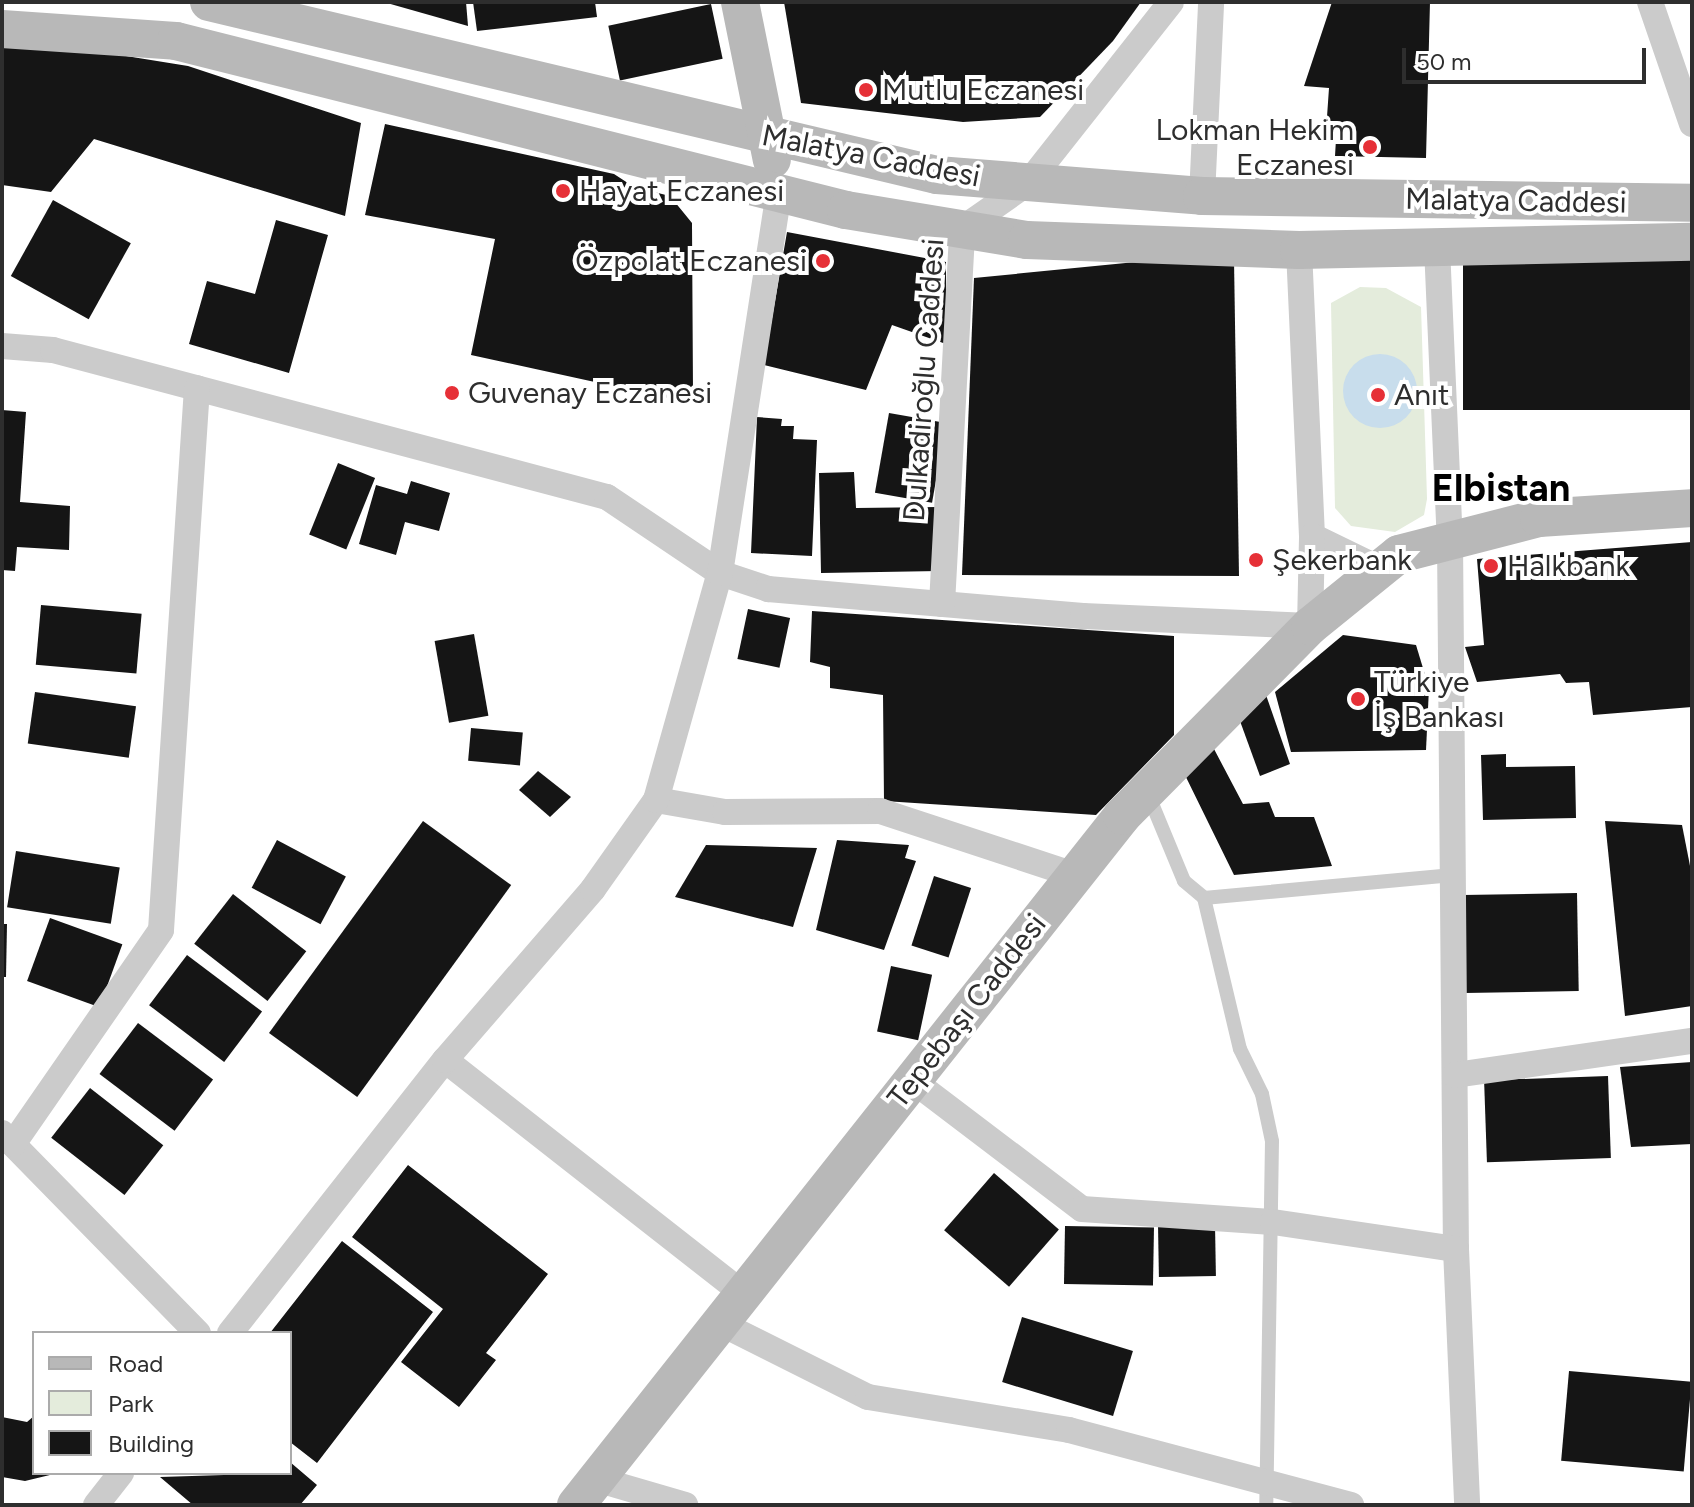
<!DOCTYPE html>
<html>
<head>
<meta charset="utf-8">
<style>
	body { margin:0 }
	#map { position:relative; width:1694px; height:1507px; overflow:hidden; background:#fff; font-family:Figtree,sans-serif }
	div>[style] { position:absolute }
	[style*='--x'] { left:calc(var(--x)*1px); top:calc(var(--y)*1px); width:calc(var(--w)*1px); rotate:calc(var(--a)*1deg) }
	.green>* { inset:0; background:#e4ecdc }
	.water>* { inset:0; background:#c8ddec }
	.round { border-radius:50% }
	.building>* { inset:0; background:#151515; transform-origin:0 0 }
	.lane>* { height:14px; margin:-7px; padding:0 7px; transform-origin:7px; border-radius:7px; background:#cbcbcb }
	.street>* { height:26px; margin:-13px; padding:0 13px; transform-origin:13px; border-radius:13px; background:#cbcbcb }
	.secondary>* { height:38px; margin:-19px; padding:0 19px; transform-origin:19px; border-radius:19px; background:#b8b8b8 }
	.dots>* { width:22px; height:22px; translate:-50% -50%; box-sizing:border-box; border:4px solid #fff; border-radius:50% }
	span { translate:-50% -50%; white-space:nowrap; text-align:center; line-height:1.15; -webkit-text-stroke:8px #fff; paint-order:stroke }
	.poi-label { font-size:30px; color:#2e2e2e }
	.left { translate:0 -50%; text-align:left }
	.right { translate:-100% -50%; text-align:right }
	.street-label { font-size:30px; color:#2e2e2e }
	.district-label { font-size:38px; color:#000; font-weight:700 }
	.frame { position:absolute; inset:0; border:4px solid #2e2e2e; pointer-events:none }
	.legend { position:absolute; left:32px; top:1331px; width:260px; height:144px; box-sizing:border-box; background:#fff; border:2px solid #ababab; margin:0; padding:10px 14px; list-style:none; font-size:24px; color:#2e2e2e }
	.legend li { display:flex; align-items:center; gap:16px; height:40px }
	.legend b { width:40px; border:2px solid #ababab }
	.scale { position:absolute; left:1402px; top:48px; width:244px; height:36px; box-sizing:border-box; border:4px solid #2e2e2e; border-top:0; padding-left:10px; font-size:24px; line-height:28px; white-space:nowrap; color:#2e2e2e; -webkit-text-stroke:6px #fff; paint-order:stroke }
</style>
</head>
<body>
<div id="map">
	<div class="green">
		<i style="clip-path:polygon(1360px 287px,1386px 288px,1421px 307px,1427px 499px,1424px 515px,1395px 532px,1351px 526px,1335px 508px,1331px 303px)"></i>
	</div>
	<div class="water">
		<i class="round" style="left:1343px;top:354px;width:74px;height:74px"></i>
	</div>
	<div class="building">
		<i style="clip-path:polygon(387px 2px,466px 2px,468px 26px,387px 3px)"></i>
		<i style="clip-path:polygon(473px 2px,595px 2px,597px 17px,477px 31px)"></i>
		<i style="clip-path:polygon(784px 2px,1141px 2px,1113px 41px,1040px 117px,963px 122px,801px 103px)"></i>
		<i style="clip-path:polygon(1332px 2px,1430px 2px,1426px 158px,1335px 156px,1336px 139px,1326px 131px,1329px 88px,1304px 86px)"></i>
		<i style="left:711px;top:4px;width:56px;height:105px;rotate:78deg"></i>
		<i style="clip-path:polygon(2px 36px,188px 66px,361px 123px,345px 216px,94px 139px,51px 192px,2px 185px)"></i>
		<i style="clip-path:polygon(385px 124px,614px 174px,634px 187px,670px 196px,692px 223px,693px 391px,680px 388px,677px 400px,471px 355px,495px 239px,365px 215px)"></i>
		<i style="left:53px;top:200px;width:89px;height:87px;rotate:29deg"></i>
		<i style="clip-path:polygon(276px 220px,328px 235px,289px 373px,189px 344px,207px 281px,255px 294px)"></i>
		<i style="clip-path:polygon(787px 232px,946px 262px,946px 344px,892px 325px,866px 390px,764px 365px)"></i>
		<i style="clip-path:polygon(1234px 260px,1239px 576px,962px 575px,974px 278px,1146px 261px)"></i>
		<i style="left:1692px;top:260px;width:150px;height:229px;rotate:90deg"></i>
		<i style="clip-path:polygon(2px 410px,26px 412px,20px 502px,70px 506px,69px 550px,17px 547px,15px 571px,2px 570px)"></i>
		<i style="left:889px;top:413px;width:58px;height:81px;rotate:10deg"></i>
		<i style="clip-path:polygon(757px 417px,782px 419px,781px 426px,794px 426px,793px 439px,817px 440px,812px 556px,751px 553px)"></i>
		<i style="left:338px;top:463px;width:40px;height:77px;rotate:22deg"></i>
		<i style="clip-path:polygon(854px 472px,856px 508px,938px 507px,939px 571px,821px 573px,819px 473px)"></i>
		<i style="clip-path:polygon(411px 481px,450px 493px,439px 531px,405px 522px,396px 555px,359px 544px,376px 485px,407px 494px)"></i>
		<i style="clip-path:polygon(1692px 542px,1692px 707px,1593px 715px,1589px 682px,1566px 683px,1560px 674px,1477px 682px,1465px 647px,1484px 645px,1477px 559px)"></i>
		<i style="left:41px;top:605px;width:101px;height:60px;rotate:5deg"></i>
		<i style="left:748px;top:609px;width:43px;height:51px;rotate:12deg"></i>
		<i style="clip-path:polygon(812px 611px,1174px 636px,1174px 735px,1096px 815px,884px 801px,883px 695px,830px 688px,830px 667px,810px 662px)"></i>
		<i style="left:474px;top:634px;width:83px;height:40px;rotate:80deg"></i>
		<i style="clip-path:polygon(1343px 635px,1416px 645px,1429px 688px,1426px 750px,1291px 752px,1275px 692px)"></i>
		<i style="left:35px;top:692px;width:102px;height:52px;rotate:8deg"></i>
		<i style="clip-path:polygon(1266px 695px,1290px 764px,1260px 776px,1240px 721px)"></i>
		<i style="left:471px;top:728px;width:52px;height:33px;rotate:5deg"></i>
		<i style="clip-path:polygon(1214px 749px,1243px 804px,1269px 802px,1275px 817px,1314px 817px,1332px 866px,1234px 875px,1182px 769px)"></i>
		<i style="clip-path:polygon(1506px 754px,1506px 767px,1575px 766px,1576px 818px,1483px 820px,1481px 755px)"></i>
		<i style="clip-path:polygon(538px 771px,571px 797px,550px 817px,519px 790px)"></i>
		<i style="left:423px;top:821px;width:109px;height:262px;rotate:36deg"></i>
		<i style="clip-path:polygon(1605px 821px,1682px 825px,1692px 876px,1692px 1006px,1625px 1016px)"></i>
		<i style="left:277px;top:840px;width:78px;height:54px;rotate:28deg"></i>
		<i style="clip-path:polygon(837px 840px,909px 845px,905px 858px,916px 861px,884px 950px,816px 930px)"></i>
		<i style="clip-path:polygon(706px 845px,817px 848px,793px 927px,675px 897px)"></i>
		<i style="left:16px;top:851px;width:105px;height:57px;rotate:9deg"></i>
		<i style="left:934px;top:876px;width:39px;height:73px;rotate:18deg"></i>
		<i style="left:1577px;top:893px;width:98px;height:114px;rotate:89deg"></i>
		<i style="left:233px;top:894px;width:93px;height:63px;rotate:38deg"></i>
		<i style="left:50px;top:918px;width:77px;height:67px;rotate:20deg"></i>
		<i style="clip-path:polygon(2px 924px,7px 924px,6px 977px,2px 977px)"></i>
		<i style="left:187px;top:955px;width:94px;height:63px;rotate:37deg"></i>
		<i style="left:891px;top:966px;width:42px;height:67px;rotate:12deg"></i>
		<i style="left:138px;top:1023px;width:94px;height:64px;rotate:37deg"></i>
		<i style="clip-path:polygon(1692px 1062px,1692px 1144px,1631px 1147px,1620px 1067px)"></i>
		<i style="left:1608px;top:1076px;width:82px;height:124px;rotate:88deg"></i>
		<i style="left:90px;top:1088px;width:93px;height:63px;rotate:38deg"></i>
		<i style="clip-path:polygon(408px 1165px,548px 1274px,486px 1353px,496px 1360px,459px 1407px,401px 1362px,443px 1309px,352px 1237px)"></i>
		<i style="left:994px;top:1173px;width:86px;height:76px;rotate:41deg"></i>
		<i style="left:1215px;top:1224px;width:52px;height:57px;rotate:89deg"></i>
		<i style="left:1065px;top:1226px;width:89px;height:58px;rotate:1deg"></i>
		<i style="clip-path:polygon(342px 1241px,433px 1312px,317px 1463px,290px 1442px,290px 1333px,270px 1333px)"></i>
		<i style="left:1022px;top:1317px;width:116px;height:68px;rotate:17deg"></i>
		<i style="left:1569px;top:1371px;width:123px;height:90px;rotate:5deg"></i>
		<i style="clip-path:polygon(34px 1416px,34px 1473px,54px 1474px,25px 1481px,2px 1477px,2px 1417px,27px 1422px)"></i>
		<i style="clip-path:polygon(290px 1462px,317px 1485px,300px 1505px,193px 1505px,160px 1477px,290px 1473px)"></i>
	</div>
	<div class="lane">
		<i style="--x:1148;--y:794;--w:94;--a:67.5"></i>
		<i style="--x:1184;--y:881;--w:26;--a:40"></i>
		<i style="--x:1204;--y:898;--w:250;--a:-5.3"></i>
		<i style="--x:1204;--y:898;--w:155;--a:76.6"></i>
		<i style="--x:1240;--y:1049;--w:50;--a:63.9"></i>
		<i style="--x:1262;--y:1094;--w:48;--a:78"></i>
		<i style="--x:1272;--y:1141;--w:364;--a:90.9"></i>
	</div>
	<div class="street">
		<i style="--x:1650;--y:2;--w:129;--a:71"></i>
		<i style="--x:1202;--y:196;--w:194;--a:-87.3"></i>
		<i style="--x:1437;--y:247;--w:293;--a:87.5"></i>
		<i style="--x:1450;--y:540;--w:709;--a:89.52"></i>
		<i style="--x:1456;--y:1249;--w:256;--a:87.5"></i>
		<i style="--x:1299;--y:250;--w:286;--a:87.4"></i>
		<i style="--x:1312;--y:536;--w:76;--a:25.9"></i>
		<i style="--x:2;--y:346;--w:51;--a:4.5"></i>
		<i style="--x:53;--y:350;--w:573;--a:14.86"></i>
		<i style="--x:607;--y:497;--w:136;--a:33.9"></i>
		<i style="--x:720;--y:573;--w:51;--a:18.4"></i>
		<i style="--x:768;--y:589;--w:316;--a:4.9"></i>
		<i style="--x:1083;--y:616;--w:227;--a:2.5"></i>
		<i style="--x:1310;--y:626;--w:90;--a:-88.7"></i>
		<i style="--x:942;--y:604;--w:376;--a:-86.9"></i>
		<i style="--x:962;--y:229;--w:82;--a:-35"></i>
		<i style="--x:1029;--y:182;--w:229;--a:-51.7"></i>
		<i style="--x:656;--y:800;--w:70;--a:9.9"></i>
		<i style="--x:725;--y:812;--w:155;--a:-0.4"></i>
		<i style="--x:880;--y:811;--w:205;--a:18.2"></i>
		<i style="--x:445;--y:1060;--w:379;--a:38.1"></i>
		<i style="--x:1455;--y:1075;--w:239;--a:-8.2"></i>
		<i style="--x:912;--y:1080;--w:213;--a:37.2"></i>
		<i style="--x:1082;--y:1209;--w:191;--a:3.9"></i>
		<i style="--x:1273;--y:1222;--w:185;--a:8.4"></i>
		<i style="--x:2;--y:1133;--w:280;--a:45.6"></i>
		<i style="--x:13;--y:1144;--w:260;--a:-55.3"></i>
		<i style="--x:161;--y:930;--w:543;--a:-86.2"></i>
		<i style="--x:720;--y:1323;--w:165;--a:26.6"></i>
		<i style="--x:868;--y:1397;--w:204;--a:9.3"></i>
		<i style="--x:1069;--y:1430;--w:292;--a:14.9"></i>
		<i style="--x:230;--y:1333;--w:347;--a:-51.8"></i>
		<i style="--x:445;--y:1060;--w:226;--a:-49.1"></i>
		<i style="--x:593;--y:889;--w:109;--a:-54.7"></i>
		<i style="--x:656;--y:800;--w:236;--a:-74.3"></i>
		<i style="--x:720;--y:573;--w:385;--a:-81.2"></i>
		<i style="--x:596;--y:1479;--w:93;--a:16.3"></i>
		<i style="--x:96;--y:1505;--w:41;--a:-52"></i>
	</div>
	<div class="secondary">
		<i style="--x:209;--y:2;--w:748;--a:13.37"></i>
		<i style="--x:937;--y:175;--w:266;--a:4.5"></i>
		<i style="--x:1202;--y:196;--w:490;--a:0.8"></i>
		<i style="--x:740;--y:2;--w:161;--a:78.6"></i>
		<i style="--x:2;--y:29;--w:174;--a:3.9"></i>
		<i style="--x:176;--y:41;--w:691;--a:14.16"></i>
		<i style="--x:846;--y:210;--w:183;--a:9.4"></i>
		<i style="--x:1027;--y:240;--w:272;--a:2.1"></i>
		<i style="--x:1299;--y:250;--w:393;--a:-1.2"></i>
		<i style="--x:576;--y:1505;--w:879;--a:-51.6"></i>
		<i style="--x:1122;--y:816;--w:267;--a:-45.3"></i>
		<i style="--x:1310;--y:626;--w:114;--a:-39"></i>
		<i style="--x:1399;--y:554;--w:145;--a:-14.4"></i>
		<i style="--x:1539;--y:518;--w:153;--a:-3.7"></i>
	</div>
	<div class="dots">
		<i style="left:866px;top:90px;background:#e63037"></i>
		<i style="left:1370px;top:147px;background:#e63037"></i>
		<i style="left:563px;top:191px;background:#e63037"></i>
		<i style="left:823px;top:261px;background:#e63037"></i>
		<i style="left:452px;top:393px;background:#e63037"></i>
		<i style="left:1378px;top:395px;background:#e63037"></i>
		<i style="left:1256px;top:560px;background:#e63037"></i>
		<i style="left:1491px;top:566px;background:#e63037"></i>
		<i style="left:1358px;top:699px;background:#e63037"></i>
	</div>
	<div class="poi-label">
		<span class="left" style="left:882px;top:90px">Mutlu Eczanesi</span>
		<span class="right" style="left:1354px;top:147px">Lokman Hekim<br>Eczanesi</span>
		<span class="left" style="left:579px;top:191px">Hayat Eczanesi</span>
		<span class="right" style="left:807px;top:261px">Özpolat Eczanesi</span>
		<span class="left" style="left:468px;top:393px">Guvenay Eczanesi</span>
		<span class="left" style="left:1394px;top:395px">Anıt</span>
		<span class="left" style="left:1272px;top:560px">Şekerbank</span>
		<span class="left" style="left:1507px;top:566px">Halkbank</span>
		<span class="left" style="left:1374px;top:699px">Türkiye<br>İş Bankası</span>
	</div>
	<div class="street-label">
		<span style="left:871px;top:156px;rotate:11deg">Malatya Caddesi</span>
		<span style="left:1516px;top:201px;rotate:1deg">Malatya Caddesi</span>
		<span style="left:924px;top:380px;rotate:-86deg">Dulkadiroğlu Caddesi</span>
		<span style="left:967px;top:1011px;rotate:-52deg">Tepebaşı Caddesi</span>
	</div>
	<div class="district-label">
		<span style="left:1501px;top:489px">Elbistan</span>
	</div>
	<div class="frame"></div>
	<ul class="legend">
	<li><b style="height:10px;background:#b8b8b8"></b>Road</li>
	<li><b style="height:22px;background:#e4ecdc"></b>Park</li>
	<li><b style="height:22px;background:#151515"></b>Building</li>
	</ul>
	<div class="scale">50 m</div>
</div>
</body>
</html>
